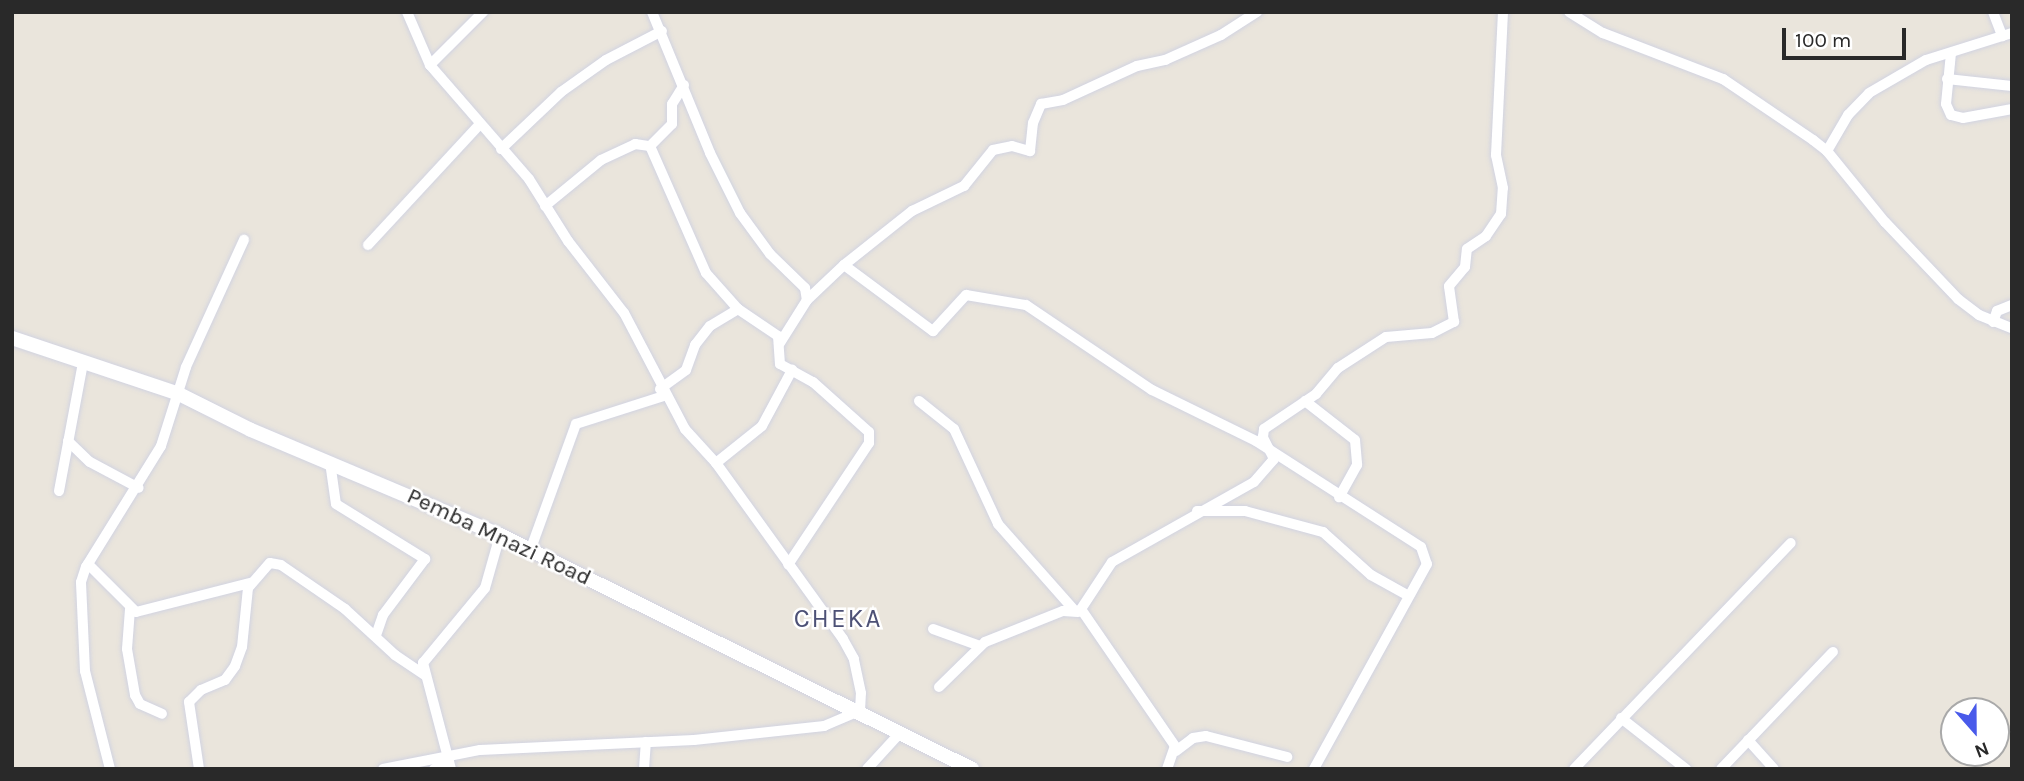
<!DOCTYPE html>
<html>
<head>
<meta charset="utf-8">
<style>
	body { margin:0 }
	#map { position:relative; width:2024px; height:781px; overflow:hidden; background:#eae5dc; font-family:Karla,sans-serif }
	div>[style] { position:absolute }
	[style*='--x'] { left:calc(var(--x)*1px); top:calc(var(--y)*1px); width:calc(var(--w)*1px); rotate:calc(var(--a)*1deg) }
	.roads { filter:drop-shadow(0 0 2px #d1d3e1) drop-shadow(0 0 2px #d1d3e1) }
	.street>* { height:10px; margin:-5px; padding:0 5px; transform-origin:5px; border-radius:5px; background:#fff }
	.secondary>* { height:14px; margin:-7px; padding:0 7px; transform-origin:7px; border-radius:7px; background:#fff }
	span { translate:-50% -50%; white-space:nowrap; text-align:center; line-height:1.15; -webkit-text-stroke:5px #fff; paint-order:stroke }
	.street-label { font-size:23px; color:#292929 }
	.quarter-label { font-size:26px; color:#4d5176; letter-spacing:2px }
	.frame { position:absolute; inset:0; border:14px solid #292929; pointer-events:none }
	.north { position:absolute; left:1940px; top:697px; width:70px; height:70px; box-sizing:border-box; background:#fff; border:2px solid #a9a9a9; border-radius:50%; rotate:159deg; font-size:19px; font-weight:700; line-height:28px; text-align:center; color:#292929 }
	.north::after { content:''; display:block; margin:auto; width:24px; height:32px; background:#495aea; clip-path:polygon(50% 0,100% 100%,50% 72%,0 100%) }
	.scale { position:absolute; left:1782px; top:28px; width:124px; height:32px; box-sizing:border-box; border:4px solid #292929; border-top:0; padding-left:9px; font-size:21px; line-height:24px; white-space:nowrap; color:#292929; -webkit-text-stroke:5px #fff; paint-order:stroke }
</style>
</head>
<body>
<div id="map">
	<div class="roads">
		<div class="street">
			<i style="--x:652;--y:12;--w:152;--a:67.6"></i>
			<i style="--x:710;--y:153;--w:67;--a:63.4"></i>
			<i style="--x:740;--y:213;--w:51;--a:53.8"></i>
			<i style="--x:770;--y:254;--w:49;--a:44.2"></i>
			<i style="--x:805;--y:288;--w:12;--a:81"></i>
			<i style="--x:807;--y:300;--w:51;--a:122.1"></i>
			<i style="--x:1569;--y:12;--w:40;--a:32"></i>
			<i style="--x:1603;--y:33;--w:129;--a:21"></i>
			<i style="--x:1723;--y:79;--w:109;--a:34.1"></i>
			<i style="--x:1813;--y:140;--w:18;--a:38"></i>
			<i style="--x:1827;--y:151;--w:92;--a:50.8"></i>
			<i style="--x:1885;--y:222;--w:106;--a:46.5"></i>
			<i style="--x:1958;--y:299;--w:26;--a:37"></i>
			<i style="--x:1979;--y:315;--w:35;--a:22"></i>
			<i style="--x:1993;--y:12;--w:26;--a:69"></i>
			<i style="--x:1951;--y:53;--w:51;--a:95.6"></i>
			<i style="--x:1946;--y:104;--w:12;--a:66"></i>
			<i style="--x:1951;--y:115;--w:12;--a:14"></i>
			<i style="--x:1963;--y:118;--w:50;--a:-10.4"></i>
			<i style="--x:430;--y:65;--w:75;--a:-45"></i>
			<i style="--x:1947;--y:79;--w:65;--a:6.1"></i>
			<i style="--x:684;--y:85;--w:22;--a:122"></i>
			<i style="--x:672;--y:104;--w:20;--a:90"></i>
			<i style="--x:672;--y:124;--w:31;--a:135"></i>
			<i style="--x:650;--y:146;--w:139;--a:66.2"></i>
			<i style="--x:706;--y:273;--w:48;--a:48.4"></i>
			<i style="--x:501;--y:149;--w:83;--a:-43.5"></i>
			<i style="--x:561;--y:92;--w:55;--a:-35.4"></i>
			<i style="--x:606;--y:60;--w:63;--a:-27.4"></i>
			<i style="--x:1827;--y:151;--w:42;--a:-59.7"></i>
			<i style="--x:1848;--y:115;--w:30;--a:-46"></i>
			<i style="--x:1869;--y:93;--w:66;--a:-30.1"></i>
			<i style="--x:1926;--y:60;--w:90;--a:-17.4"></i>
			<i style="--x:545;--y:206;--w:72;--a:-39.4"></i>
			<i style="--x:601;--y:160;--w:38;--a:-25"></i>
			<i style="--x:635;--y:144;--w:15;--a:8"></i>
			<i style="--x:368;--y:245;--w:165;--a:-47.2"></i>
			<i style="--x:844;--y:265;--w:87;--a:-38.5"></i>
			<i style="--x:912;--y:211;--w:58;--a:-25.7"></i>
			<i style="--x:964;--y:186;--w:46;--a:-51.1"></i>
			<i style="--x:993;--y:150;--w:19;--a:-12"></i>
			<i style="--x:1012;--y:146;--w:19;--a:16"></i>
			<i style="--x:1030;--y:151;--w:28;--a:-84"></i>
			<i style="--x:1033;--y:123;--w:21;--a:-67"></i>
			<i style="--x:1041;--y:104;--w:22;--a:-10"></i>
			<i style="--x:1063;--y:100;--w:81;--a:-24.7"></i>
			<i style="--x:1137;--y:66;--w:29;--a:-12"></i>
			<i style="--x:1165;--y:60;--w:61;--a:-24.1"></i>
			<i style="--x:1221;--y:35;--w:43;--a:-32.6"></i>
			<i style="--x:807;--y:300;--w:51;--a:-43.4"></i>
			<i style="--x:844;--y:265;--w:111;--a:36.6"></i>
			<i style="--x:933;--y:331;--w:49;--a:-47.5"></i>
			<i style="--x:966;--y:295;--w:61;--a:9.5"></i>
			<i style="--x:1026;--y:305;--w:152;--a:34"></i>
			<i style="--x:1152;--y:390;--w:116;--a:26.1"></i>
			<i style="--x:1256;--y:441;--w:196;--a:32.7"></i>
			<i style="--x:1421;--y:547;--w:18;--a:71"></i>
			<i style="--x:1427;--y:564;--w:234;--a:118.9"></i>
			<i style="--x:1993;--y:322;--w:12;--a:-70"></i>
			<i style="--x:1997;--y:311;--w:16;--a:-22"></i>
			<i style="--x:660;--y:389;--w:32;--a:-36"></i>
			<i style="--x:686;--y:370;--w:27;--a:-70"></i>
			<i style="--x:695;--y:345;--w:24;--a:-52"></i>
			<i style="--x:710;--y:326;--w:33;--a:-31"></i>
			<i style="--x:738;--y:309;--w:48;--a:34"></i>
			<i style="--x:778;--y:336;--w:28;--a:86"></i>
			<i style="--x:780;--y:364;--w:38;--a:29"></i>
			<i style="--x:813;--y:382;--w:75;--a:41.8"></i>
			<i style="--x:869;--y:432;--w:11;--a:90"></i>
			<i style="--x:869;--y:443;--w:146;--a:123.6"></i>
			<i style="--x:919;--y:401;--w:45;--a:38.7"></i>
			<i style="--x:954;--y:429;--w:105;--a:65.1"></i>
			<i style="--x:998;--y:524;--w:115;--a:48.5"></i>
			<i style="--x:1305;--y:401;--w:63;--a:38"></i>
			<i style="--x:1355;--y:440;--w:25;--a:85"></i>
			<i style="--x:1357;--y:465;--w:37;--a:119"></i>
			<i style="--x:68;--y:441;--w:30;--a:44"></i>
			<i style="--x:90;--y:462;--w:55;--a:28"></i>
			<i style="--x:330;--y:462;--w:42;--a:81.9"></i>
			<i style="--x:336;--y:504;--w:105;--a:31.7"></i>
			<i style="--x:425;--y:559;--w:70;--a:126.9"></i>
			<i style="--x:383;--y:615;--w:21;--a:109"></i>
			<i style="--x:716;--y:463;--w:59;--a:-38.8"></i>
			<i style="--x:762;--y:426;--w:64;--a:-61.8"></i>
			<i style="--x:59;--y:491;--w:130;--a:-79.4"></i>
			<i style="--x:1197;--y:511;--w:48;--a:0"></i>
			<i style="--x:1245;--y:511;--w:81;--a:15.1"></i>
			<i style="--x:1323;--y:532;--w:64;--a:41.9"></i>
			<i style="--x:1371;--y:575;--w:43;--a:28.9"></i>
			<i style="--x:530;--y:551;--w:135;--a:-70.1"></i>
			<i style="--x:576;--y:424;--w:92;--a:-17.7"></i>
			<i style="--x:88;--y:564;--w:68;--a:45"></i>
			<i style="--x:136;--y:612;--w:118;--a:-14.3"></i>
			<i style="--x:130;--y:609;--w:40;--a:94.3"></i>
			<i style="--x:127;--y:649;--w:47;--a:80.1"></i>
			<i style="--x:135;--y:695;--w:10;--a:61"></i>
			<i style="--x:140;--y:704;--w:24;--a:24"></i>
			<i style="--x:933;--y:629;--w:50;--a:19.9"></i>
			<i style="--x:939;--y:687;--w:64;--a:-44.4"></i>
			<i style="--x:985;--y:642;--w:84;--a:-21.7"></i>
			<i style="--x:1063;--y:611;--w:15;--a:4"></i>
			<i style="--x:1621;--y:718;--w:83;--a:38.1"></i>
			<i style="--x:1748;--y:740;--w:39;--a:48"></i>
			<i style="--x:1176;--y:751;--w:21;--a:-37"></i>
			<i style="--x:1193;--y:738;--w:13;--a:-9"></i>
			<i style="--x:1206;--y:736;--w:84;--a:14.5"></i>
			<i style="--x:110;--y:769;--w:101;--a:-104.3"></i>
			<i style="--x:85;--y:671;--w:89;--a:-92.6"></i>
			<i style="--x:81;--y:582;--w:16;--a:-72"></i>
			<i style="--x:86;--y:567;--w:142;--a:-58.2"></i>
			<i style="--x:161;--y:446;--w:83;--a:-72.4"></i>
			<i style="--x:186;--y:367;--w:140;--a:-65.5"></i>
			<i style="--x:199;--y:769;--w:68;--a:-98.5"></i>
			<i style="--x:189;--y:702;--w:17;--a:-45"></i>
			<i style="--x:201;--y:690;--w:26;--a:-23"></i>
			<i style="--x:225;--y:680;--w:17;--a:-54"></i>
			<i style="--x:235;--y:666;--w:20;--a:-70"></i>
			<i style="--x:242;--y:647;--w:59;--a:-84.2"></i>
			<i style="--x:248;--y:588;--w:33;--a:-49"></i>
			<i style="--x:270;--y:563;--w:11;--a:10"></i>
			<i style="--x:281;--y:565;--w:78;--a:34.5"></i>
			<i style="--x:345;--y:609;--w:68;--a:42.6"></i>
			<i style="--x:395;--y:655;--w:36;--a:34"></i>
			<i style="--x:383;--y:769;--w:99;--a:-11.1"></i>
			<i style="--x:480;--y:750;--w:214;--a:-2.7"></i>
			<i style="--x:694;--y:740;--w:131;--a:-6.1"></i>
			<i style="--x:824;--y:726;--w:39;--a:-23"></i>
			<i style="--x:860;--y:711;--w:18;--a:-87"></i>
			<i style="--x:861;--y:693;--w:35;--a:-102"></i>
			<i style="--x:854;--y:659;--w:23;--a:-119"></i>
			<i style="--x:843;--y:639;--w:217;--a:-125.8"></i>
			<i style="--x:716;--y:463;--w:46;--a:-132.4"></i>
			<i style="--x:685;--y:429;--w:131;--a:-117.7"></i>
			<i style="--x:624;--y:313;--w:91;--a:-127.9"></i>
			<i style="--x:568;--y:241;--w:73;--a:-122.2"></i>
			<i style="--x:529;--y:179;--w:151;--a:-131"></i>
			<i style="--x:430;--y:65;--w:58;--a:-113.5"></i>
			<i style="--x:434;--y:769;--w:17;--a:-31"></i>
			<i style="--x:451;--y:769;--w:110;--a:-104.8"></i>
			<i style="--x:423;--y:663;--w:97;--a:-50.4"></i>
			<i style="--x:485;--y:588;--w:55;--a:-74.2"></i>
			<i style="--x:644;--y:769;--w:27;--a:-86"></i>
			<i style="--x:867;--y:769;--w:49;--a:-47.5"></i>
			<i style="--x:1167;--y:769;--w:24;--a:-71"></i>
			<i style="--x:1175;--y:746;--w:166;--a:-124.5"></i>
			<i style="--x:1081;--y:609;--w:56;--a:-56.6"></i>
			<i style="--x:1112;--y:562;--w:163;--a:-29.4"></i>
			<i style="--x:1254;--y:482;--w:30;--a:-49"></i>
			<i style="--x:1274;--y:459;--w:25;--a:-117"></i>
			<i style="--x:1263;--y:437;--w:8;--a:-83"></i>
			<i style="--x:1264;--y:429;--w:63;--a:-33.9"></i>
			<i style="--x:1316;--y:394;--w:34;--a:-50"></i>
			<i style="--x:1338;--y:368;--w:57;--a:-32.9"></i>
			<i style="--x:1386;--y:337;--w:46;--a:-5"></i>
			<i style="--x:1432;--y:333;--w:25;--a:-27"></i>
			<i style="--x:1454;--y:322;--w:36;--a:-98"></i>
			<i style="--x:1449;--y:286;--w:25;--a:-50"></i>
			<i style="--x:1465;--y:267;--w:18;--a:-84"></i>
			<i style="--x:1467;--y:249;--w:23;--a:-34"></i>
			<i style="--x:1486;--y:236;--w:27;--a:-56"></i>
			<i style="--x:1501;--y:214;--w:26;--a:-86"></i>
			<i style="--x:1503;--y:188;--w:34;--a:-102"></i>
			<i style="--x:1496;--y:155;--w:143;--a:-87.2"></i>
			<i style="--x:1574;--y:769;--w:313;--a:-46.2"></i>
			<i style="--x:1721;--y:769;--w:162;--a:-46.3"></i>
		</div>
		<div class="secondary">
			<i style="--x:12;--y:338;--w:176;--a:18.5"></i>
			<i style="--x:179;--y:394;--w:80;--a:26.6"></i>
			<i style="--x:251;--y:430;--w:270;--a:22.9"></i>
			<i style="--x:500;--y:535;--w:527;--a:26.37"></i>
		</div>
	</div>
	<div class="street-label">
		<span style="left:499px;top:537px;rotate:25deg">Pemba Mnazi Road</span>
	</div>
	<div class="quarter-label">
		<span style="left:838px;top:619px">CHEKA</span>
	</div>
	<div class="frame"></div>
	<div class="north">N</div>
	<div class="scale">100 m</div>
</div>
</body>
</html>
